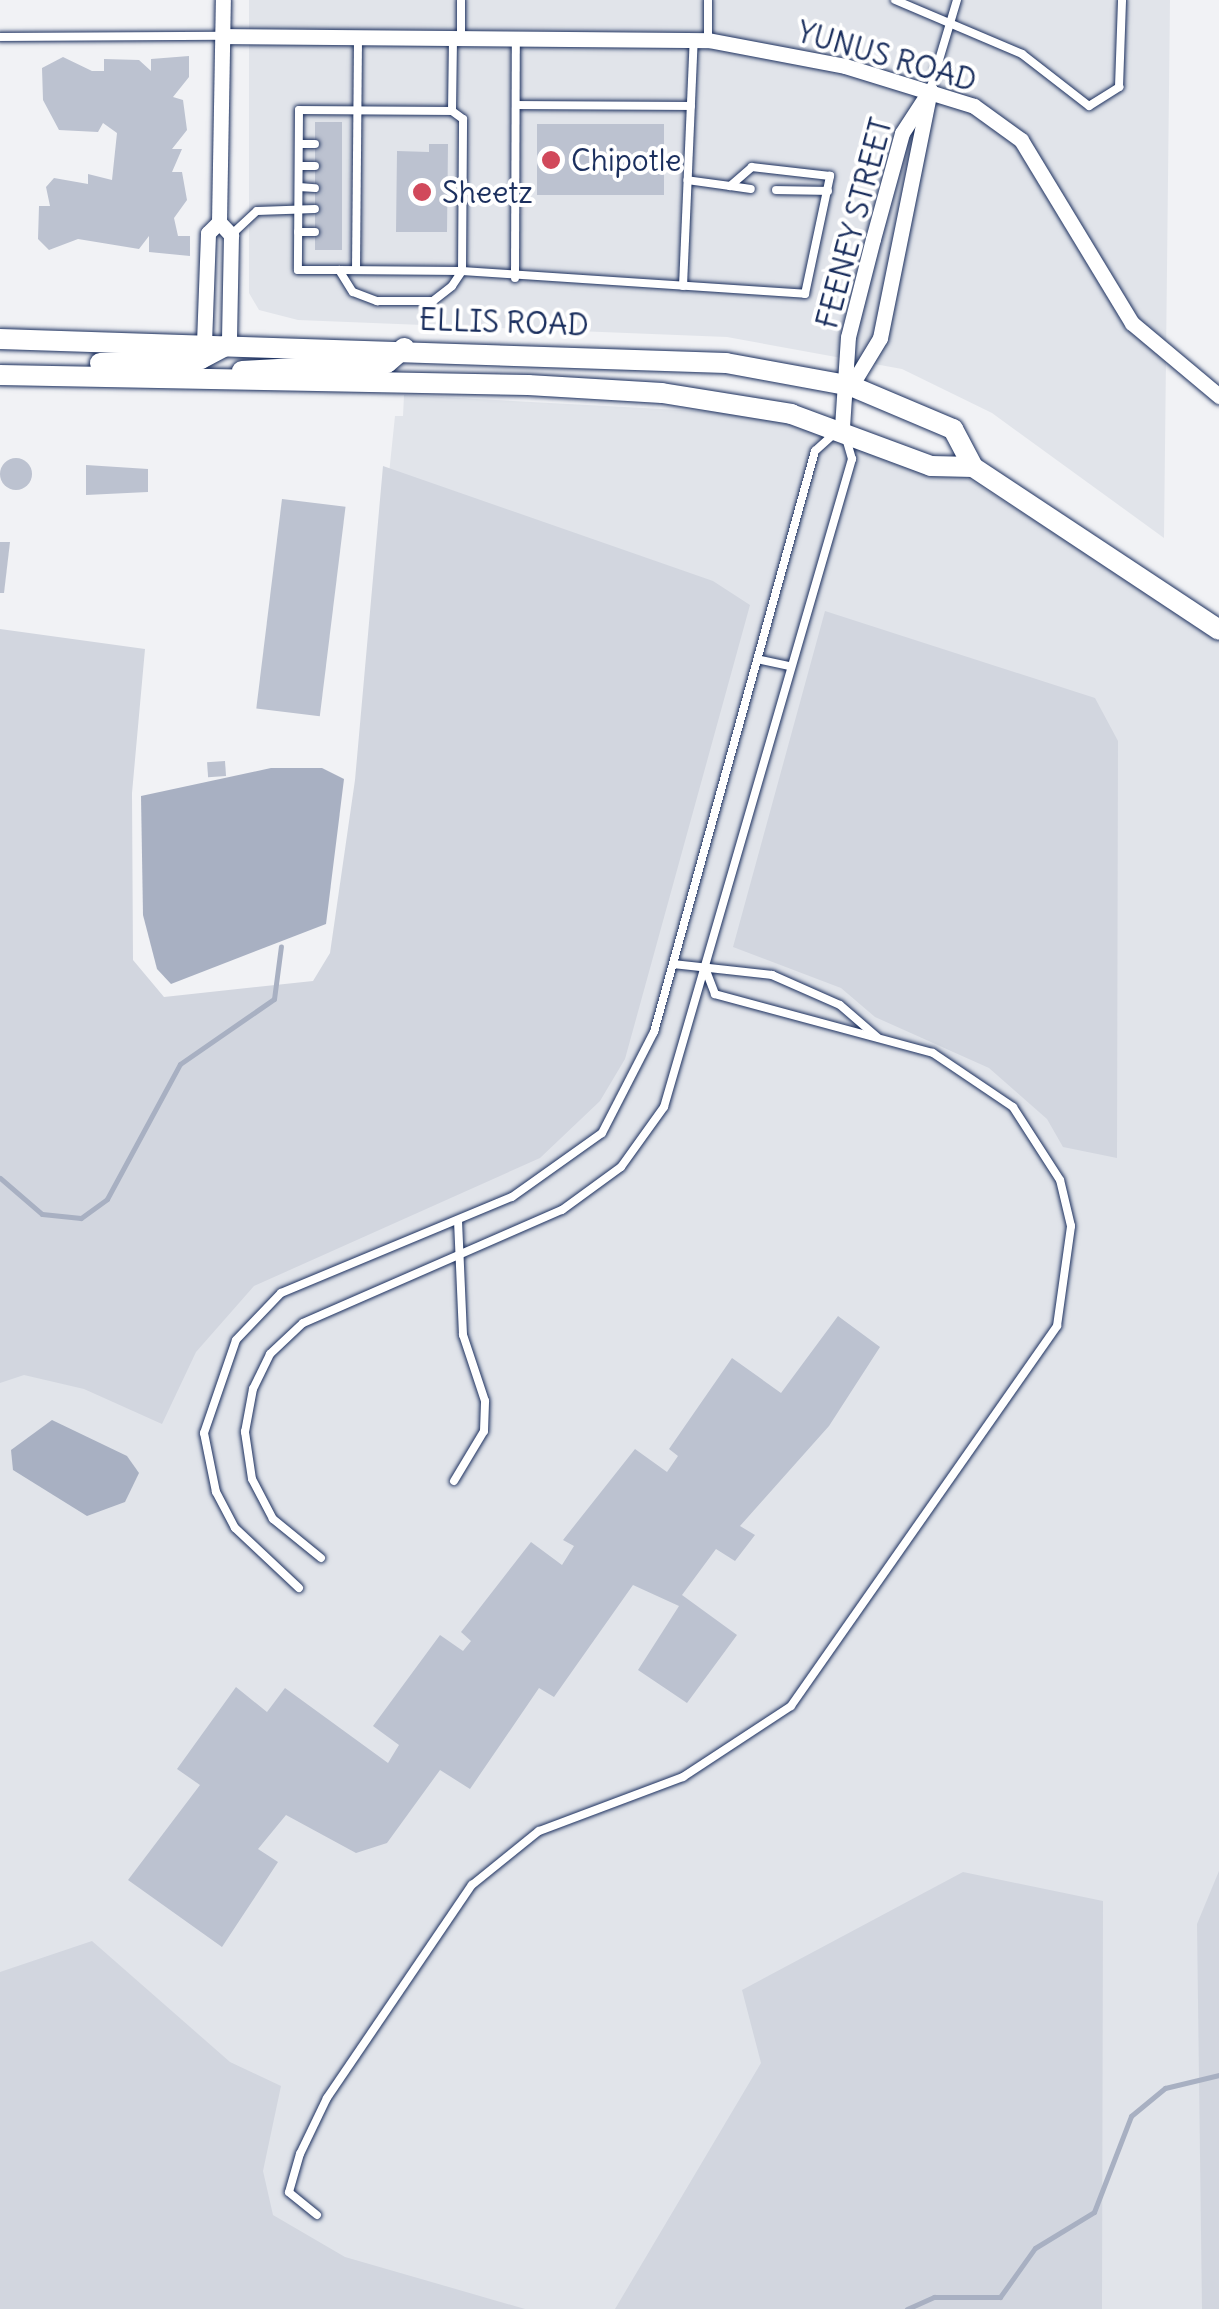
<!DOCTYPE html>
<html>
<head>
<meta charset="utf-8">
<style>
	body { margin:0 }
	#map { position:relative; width:1219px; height:2309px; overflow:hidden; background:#f1f2f5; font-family:Delius,sans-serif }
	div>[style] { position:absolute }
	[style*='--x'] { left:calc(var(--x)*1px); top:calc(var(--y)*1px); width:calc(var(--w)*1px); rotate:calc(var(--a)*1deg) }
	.built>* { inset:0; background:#e1e4ea }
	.green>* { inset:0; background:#d2d6df }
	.water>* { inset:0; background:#a8b0c2 }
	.stream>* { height:5px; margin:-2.5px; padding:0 2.5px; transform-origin:2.5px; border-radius:2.5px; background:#a8b0c2 }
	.building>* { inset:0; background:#bcc2d0; transform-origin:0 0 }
	.round { border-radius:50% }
	.roads { filter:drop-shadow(0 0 2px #1b2f5e) drop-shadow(0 0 2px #1b2f5e) }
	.lane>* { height:8px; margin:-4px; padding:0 4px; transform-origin:4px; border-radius:4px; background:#fff }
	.street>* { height:15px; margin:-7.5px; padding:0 7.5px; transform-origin:7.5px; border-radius:7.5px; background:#fff }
	.secondary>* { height:20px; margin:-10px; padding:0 10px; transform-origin:10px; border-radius:10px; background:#fff }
	.dots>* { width:28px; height:28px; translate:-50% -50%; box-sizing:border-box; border:5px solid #fff; border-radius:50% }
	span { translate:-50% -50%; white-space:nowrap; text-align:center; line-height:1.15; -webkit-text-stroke:8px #fff; paint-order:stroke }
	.street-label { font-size:30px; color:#1b2f5e }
	.poi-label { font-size:30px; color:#1b2f5e }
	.left { translate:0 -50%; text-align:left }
</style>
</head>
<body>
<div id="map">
	<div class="built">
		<i style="clip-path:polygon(249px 0,1170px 0,1164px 538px,992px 413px,902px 369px,727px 337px,298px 320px,259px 310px,249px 293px)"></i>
		<i style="clip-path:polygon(404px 395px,754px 414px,938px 460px,1219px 636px,1219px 2309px,0 2309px,0 1198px,314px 1197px,395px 416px,403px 416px)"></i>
	</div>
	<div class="green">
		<i style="clip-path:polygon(383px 466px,713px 581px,750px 605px,625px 1059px,600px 1101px,540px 1158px,254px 1286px,196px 1352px,162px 1424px,84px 1389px,24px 1375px,0 1383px,0 629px,145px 649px,132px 793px,133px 960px,164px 997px,313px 981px,330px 953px,355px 780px)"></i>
		<i style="clip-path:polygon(825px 611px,1095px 698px,1118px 741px,1117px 1158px,1063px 1147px,1047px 1119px,989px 1068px,875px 1017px,841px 988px,733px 947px)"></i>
		<i style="clip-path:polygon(1219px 1871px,1219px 2309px,1202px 2309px,1197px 1924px)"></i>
		<i style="clip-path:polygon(963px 1872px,1103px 1901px,1102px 2309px,615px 2309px,761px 2063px,742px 1990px)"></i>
		<i style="clip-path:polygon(92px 1941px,230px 2062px,281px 2086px,263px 2171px,273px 2215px,345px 2257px,525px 2309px,0 2309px,0 1972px)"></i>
	</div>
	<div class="water">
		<i style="clip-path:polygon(271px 768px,322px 768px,344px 779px,326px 924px,171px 984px,157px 969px,143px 915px,141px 796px)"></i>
		<i style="clip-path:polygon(52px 1420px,127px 1456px,139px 1473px,125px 1502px,87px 1516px,13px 1470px,11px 1450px)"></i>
	</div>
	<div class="stream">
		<i style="--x:0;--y:1178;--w:55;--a:40.6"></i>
		<i style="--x:42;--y:1214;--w:39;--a:6"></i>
		<i style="--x:81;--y:1218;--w:32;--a:-36"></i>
		<i style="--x:107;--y:1199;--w:153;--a:-61.6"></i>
		<i style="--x:180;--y:1064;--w:114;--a:-34.7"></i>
		<i style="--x:274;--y:999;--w:53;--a:-82.5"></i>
		<i style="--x:907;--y:2309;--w:30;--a:-24"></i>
		<i style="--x:934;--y:2297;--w:66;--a:0"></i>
		<i style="--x:1000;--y:2297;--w:60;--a:-54.5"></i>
		<i style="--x:1035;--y:2248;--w:69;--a:-31.4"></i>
		<i style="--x:1094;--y:2212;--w:103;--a:-68.9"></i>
		<i style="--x:1131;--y:2116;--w:44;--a:-39.5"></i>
		<i style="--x:1165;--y:2088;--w:56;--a:-13.5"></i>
	</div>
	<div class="building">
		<i style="clip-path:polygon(189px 56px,189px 77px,173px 97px,183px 100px,187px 130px,172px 149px,182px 149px,172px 172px,182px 172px,187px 200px,174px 218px,178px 236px,190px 236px,190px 256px,149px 252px,149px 236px,139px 249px,78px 239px,49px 250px,38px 239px,39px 206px,50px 206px,46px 187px,54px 178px,88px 184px,88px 174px,112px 180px,117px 133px,103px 123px,98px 132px,59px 130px,43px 100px,42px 68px,63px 57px,92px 71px,104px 71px,104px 59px,139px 60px,151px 71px,151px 59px)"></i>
		<i style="left:315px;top:122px;width:27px;height:128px"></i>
		<i style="left:537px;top:124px;width:127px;height:71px"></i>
		<i style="clip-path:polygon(429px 144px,448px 144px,447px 232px,396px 232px,397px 151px,429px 152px)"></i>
		<i class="round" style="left:0;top:458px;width:32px;height:32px"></i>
		<i style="clip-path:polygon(86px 465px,148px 469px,148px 492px,86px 495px)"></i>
		<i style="left:282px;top:499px;width:64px;height:211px;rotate:7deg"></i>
		<i style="clip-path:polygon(0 542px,10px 542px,4px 593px,0 593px)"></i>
		<i style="left:225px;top:761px;width:15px;height:18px;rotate:86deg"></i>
		<i style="clip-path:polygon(838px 1316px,880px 1347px,829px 1426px,740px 1526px,755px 1535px,735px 1561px,716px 1549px,682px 1595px,737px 1635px,687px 1703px,638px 1670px,679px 1606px,633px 1585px,554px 1697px,539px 1688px,470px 1789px,440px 1770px,387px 1843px,356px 1853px,286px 1815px,258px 1849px,278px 1862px,222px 1947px,128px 1880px,200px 1785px,177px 1769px,236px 1687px,267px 1712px,285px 1688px,388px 1763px,399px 1745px,373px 1726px,440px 1635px,463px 1651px,471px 1641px,461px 1632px,531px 1542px,562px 1565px,574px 1546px,563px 1540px,635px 1449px,667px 1472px,678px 1456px,669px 1449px,732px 1358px,781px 1393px)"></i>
	</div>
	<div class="roads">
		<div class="lane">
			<i style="--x:895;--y:0;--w:138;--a:23"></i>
			<i style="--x:1022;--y:54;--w:85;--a:37.8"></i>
			<i style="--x:1089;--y:106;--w:36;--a:-32"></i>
			<i style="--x:1119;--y:87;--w:87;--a:-88"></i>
			<i style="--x:0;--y:37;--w:222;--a:-0.3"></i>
			<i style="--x:461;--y:38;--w:38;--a:-90"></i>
			<i style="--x:708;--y:40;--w:40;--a:-90"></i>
			<i style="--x:930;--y:90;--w:94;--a:-73.3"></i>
			<i style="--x:516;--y:105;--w:175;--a:0.3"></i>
			<i style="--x:452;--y:111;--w:74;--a:-89.2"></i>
			<i style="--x:299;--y:144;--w:16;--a:0"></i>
			<i style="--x:299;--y:166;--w:16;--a:0"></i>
			<i style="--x:730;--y:186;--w:21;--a:8"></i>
			<i style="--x:299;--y:187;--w:16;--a:4"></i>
			<i style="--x:776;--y:190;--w:52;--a:1.1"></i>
			<i style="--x:298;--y:232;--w:17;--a:0"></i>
			<i style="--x:231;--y:235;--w:35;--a:-43"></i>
			<i style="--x:257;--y:211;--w:58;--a:-2"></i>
			<i style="--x:339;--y:270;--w:26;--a:58"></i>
			<i style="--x:353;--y:292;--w:26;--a:21"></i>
			<i style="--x:377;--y:301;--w:56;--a:0"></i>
			<i style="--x:433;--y:301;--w:24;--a:-38"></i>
			<i style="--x:452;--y:286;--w:18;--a:-56"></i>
			<i style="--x:462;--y:271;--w:152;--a:-89.6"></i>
			<i style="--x:463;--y:119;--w:14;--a:-144"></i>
			<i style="--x:452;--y:111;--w:153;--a:-179.6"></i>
			<i style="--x:299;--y:110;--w:160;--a:90.4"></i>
			<i style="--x:298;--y:270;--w:41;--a:0"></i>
			<i style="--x:339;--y:270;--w:123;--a:0.5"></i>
			<i style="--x:462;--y:271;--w:344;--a:3.8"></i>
			<i style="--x:805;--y:294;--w:121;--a:-78"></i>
			<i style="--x:830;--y:176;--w:79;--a:-173.4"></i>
			<i style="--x:752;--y:167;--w:29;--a:139"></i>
			<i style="--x:730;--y:186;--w:43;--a:-172.1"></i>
			<i style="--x:356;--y:270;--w:233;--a:-89.5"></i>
			<i style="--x:515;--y:278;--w:240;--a:-89.8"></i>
			<i style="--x:683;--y:286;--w:247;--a:-87.5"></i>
			<i style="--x:761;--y:660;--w:30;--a:12"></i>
			<i style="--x:673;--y:964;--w:100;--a:6.3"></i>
			<i style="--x:772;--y:975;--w:74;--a:23.8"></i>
			<i style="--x:840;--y:1005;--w:49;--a:40.9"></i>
			<i style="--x:454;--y:1481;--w:58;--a:-59"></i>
			<i style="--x:484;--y:1431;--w:30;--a:-88"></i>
			<i style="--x:485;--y:1401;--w:70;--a:-108.4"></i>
			<i style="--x:463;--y:1335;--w:115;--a:-92.5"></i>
			<i style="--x:321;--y:1558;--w:62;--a:-140.9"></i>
			<i style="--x:273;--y:1519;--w:45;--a:-117.7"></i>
			<i style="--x:252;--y:1479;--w:48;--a:-98.5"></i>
			<i style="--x:245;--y:1432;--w:44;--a:-79.5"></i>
			<i style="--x:253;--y:1389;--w:39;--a:-64"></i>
			<i style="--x:270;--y:1354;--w:45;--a:-43.2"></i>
			<i style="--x:303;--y:1323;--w:283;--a:-23.6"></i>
			<i style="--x:562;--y:1210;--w:73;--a:-36.1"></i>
			<i style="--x:621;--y:1167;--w:74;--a:-54.4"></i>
			<i style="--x:664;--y:1107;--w:675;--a:-73.82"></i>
			<i style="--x:852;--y:459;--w:22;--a:-106"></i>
			<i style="--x:299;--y:1588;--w:88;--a:-136.8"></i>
			<i style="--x:235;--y:1528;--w:41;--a:-117.8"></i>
			<i style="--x:216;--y:1492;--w:60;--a:-101.5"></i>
			<i style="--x:204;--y:1433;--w:98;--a:-71"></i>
			<i style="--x:236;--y:1340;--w:65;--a:-46.2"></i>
			<i style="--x:281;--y:1293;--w:250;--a:-22.6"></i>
			<i style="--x:512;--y:1197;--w:110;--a:-35.4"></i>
			<i style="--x:602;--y:1133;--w:114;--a:-62.8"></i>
			<i style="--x:654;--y:1032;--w:603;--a:-74.51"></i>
			<i style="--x:815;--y:451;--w:28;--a:-42"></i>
			<i style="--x:317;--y:2215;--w:36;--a:-141"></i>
			<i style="--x:289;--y:2192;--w:40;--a:-74"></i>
			<i style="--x:300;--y:2154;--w:62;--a:-64.3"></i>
			<i style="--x:327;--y:2098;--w:258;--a:-55.8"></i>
			<i style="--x:472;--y:1885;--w:86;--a:-38.9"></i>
			<i style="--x:539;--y:1831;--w:154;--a:-20.6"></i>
			<i style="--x:683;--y:1777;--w:129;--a:-33.3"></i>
			<i style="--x:791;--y:1706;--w:464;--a:-55"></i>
			<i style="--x:1057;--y:1326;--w:101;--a:-82"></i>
			<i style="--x:1071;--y:1226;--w:47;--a:-103.4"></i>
			<i style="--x:1060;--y:1180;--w:87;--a:-122.8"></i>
			<i style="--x:1013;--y:1107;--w:97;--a:-146"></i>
			<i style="--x:933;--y:1053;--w:226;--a:-164.9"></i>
			<i style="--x:715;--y:994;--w:22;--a:-111"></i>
		</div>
		<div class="street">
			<i style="--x:222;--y:36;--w:486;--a:0.5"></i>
			<i style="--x:708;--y:40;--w:139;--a:10.7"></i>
			<i style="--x:845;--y:66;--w:135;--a:17.2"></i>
			<i style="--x:974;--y:106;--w:58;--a:35.9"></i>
			<i style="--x:1021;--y:140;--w:214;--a:58.8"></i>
			<i style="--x:1132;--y:323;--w:114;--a:40"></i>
			<i style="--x:219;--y:222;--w:18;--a:47"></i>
			<i style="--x:231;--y:235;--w:108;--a:91.1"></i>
			<i style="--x:204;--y:343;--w:110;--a:-87.9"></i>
			<i style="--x:208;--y:233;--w:16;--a:-45"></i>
			<i style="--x:219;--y:222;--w:222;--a:-89"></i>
			<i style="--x:851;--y:386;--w:56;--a:-58.9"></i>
			<i style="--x:880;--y:338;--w:253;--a:-78.6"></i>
			<i style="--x:842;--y:427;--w:90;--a:-86.2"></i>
			<i style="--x:848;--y:337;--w:101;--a:-75.7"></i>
			<i style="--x:873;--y:239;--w:110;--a:-74.7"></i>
			<i style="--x:902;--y:133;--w:51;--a:-56.9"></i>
		</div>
		<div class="secondary">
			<i style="--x:0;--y:339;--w:726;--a:1.89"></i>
			<i style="--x:726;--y:363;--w:127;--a:10.4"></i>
			<i style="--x:851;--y:386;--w:111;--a:22.9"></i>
			<i style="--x:953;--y:429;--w:43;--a:62.2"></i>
			<i style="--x:100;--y:363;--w:101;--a:-2.3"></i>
			<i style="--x:201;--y:359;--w:30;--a:-28"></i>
			<i style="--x:242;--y:371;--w:145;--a:-3.2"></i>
			<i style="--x:387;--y:363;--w:23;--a:-41"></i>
			<i style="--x:0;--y:375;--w:528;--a:1.09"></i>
			<i style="--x:528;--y:385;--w:134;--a:3.4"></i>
			<i style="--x:662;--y:393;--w:131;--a:9.2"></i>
			<i style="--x:791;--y:414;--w:149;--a:20.4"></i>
			<i style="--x:931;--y:466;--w:42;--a:1.4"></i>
			<i style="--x:973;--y:467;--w:295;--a:33.5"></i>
		</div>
	</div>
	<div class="dots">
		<i style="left:551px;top:160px;background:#d1495b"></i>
		<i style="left:422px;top:192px;background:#d1495b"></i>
	</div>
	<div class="street-label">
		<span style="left:887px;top:56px;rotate:16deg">YUNUS ROAD</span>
		<span style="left:854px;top:223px;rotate:-75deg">FEENEY STREET</span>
		<span style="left:504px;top:322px;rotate:2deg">ELLIS ROAD</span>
	</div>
	<div class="poi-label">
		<span class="left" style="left:571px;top:160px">Chipotle</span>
		<span class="left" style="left:442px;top:192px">Sheetz</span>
	</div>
</div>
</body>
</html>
